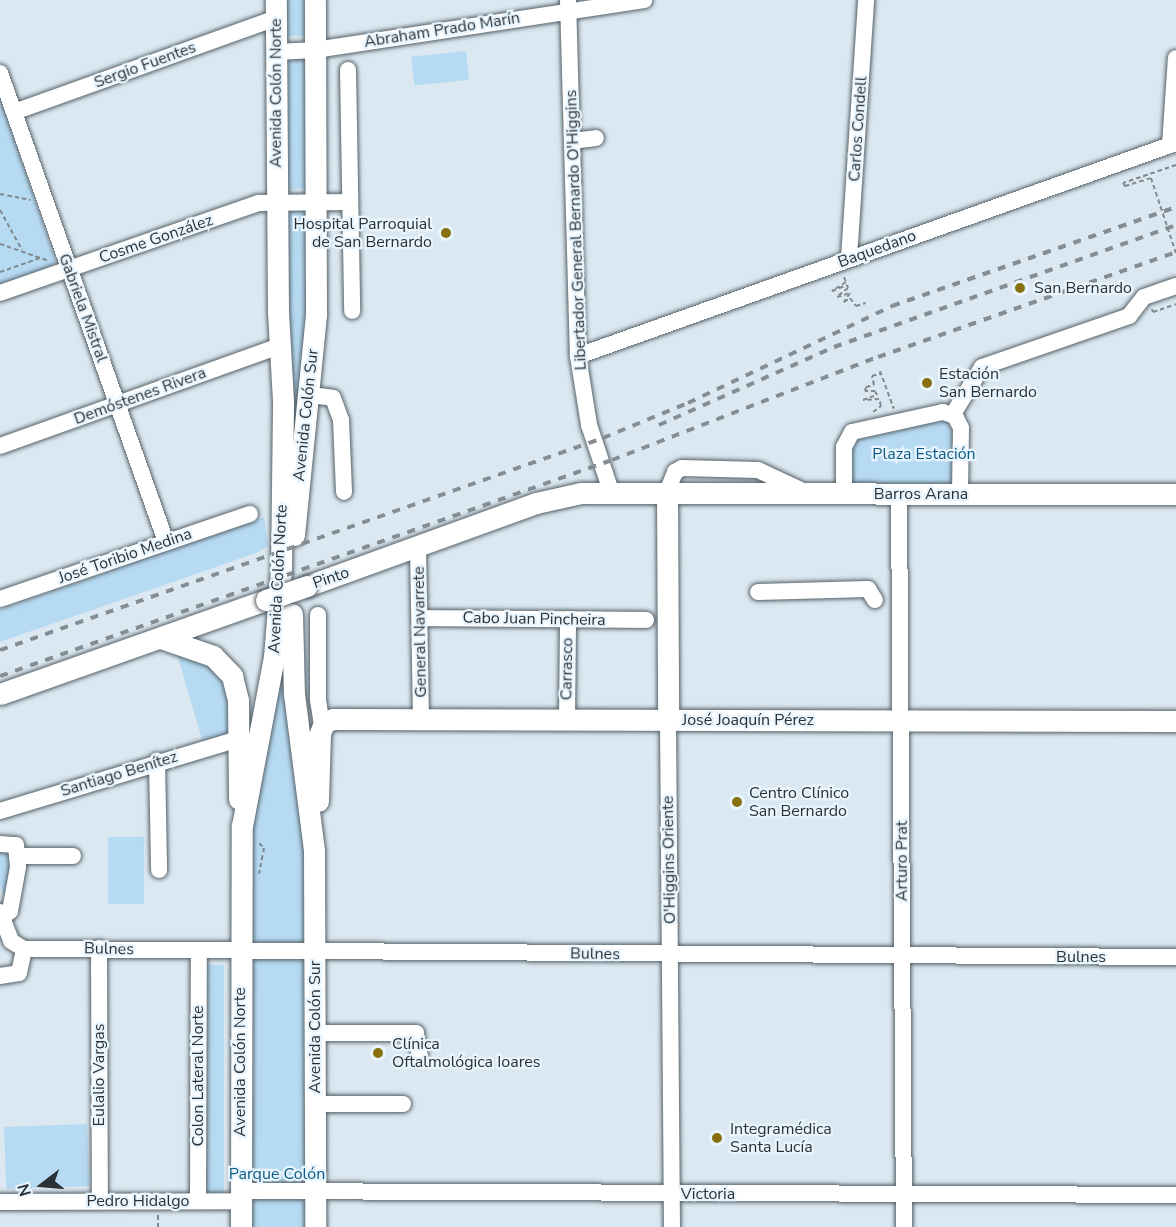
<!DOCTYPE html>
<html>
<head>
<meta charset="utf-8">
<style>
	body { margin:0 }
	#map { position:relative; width:1176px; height:1227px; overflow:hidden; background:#dbe8f1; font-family:"Nunito Sans",sans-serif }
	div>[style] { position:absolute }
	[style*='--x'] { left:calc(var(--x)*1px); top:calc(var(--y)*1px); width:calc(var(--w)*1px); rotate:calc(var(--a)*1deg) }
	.green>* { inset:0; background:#b6daf2; transform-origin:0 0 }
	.path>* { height:2px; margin-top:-1px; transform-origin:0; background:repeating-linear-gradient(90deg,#80898f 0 4.5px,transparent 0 7.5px) }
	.roads { filter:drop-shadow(0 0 2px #556168) drop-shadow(0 0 2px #556168) }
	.minor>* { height:16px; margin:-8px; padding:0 8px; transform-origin:8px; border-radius:8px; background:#fff }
	.major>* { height:21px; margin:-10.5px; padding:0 10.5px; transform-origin:10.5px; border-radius:10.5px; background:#fff }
	.rail>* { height:4px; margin-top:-2px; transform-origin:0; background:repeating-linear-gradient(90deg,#838d93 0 8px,transparent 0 16px) }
	.path-bridge>* { height:2px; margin-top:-1px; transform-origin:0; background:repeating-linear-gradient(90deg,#80898f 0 4.5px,transparent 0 7.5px) }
	.bridges { filter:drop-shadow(0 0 2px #556168) drop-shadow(0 0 2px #556168) }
	.major-bridge>* { height:21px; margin:-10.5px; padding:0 10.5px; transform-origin:10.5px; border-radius:10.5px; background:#fff }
	.dots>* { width:16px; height:16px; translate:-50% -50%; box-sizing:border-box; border:3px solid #e8f5ff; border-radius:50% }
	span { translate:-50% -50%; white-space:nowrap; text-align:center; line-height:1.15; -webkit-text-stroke:4.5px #e8f5ff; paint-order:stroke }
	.street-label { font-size:16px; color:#2b3134 }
	.poi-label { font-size:16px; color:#2b3134 }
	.right { translate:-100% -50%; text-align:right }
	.left { translate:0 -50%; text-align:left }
	.park-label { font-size:16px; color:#0d5b81 }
	.north { position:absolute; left:12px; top:1155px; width:60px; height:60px; -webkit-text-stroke:4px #e8f5ff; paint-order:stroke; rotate:254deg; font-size:16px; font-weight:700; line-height:24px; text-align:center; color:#2b3134 }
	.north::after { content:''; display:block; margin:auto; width:21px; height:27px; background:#2b3134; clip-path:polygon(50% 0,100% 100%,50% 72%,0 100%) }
</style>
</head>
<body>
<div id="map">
	<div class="green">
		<i style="left:283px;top:0;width:25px;height:36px"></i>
		<i style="left:466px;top:51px;width:29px;height:55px;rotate:84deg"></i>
		<i style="clip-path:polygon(307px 57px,309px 188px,281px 190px,282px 61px)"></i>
		<i style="clip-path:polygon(0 97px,55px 260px,52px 268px,0 287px)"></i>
		<i style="clip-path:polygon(309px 208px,306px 337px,291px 462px,285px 209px)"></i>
		<i style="clip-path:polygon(945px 419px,957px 441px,956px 488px,850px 485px,852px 442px,861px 435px)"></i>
		<i style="clip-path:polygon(264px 517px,268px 546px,259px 552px,0 642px,0 610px)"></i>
		<i style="clip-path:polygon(175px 647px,224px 672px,232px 734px,203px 743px)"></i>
		<i style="clip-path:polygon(283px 656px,305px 818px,309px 1227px,247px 1227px,247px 851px)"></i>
		<i style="left:108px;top:837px;width:36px;height:67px"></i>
		<i style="clip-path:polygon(0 850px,10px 854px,9px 908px,0 885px)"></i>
		<i style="left:203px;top:965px;width:21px;height:230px"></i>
		<i style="left:87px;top:1124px;width:62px;height:83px;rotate:88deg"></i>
	</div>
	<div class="path">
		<i style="--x:0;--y:194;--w:31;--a:11"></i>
		<i style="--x:0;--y:210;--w:46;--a:61.2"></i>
		<i style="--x:0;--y:244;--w:52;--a:19.1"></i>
		<i style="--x:0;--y:272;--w:42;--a:-19.3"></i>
		<i style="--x:844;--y:277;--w:5;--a:68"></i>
		<i style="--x:846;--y:282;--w:17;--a:147"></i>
		<i style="--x:832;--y:291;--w:16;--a:-22"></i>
		<i style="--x:847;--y:285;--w:3;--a:72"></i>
		<i style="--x:848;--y:288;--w:14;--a:141"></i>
		<i style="--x:837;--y:297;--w:14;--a:-17"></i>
		<i style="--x:850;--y:293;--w:11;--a:124"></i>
		<i style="--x:844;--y:302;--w:7;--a:-34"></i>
		<i style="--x:850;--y:298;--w:10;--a:53"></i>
		<i style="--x:856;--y:306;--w:10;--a:-17"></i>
		<i style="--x:1152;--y:309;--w:3;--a:72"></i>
		<i style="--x:1153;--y:312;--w:24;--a:-19"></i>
		<i style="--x:880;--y:371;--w:40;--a:69.8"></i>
		<i style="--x:873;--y:412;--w:10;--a:-37"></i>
		<i style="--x:881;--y:406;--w:7;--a:-106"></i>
		<i style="--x:879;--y:399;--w:16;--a:176"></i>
		<i style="--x:863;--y:400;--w:15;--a:-20"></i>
		<i style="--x:877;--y:395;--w:4;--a:-117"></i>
		<i style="--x:875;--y:391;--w:10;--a:180"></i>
		<i style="--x:865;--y:391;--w:4;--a:-76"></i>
		<i style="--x:866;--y:387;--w:8;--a:-14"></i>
		<i style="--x:874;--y:385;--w:9;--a:-103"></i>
		<i style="--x:872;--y:376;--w:9;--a:-18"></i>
		<i style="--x:259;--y:843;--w:7;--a:45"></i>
		<i style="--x:264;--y:848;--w:26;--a:101"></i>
		<i style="--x:158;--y:1227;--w:12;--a:-90"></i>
	</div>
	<div class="roads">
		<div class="minor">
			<i style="--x:568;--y:0;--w:356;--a:88.4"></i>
			<i style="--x:578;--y:356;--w:70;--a:80.9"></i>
			<i style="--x:589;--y:425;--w:70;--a:71.6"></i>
			<i style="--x:276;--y:52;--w:39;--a:-3"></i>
			<i style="--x:315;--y:50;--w:333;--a:-8.6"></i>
			<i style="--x:348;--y:70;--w:241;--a:89"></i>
			<i style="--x:0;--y:73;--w:498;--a:70.5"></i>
			<i style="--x:14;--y:112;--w:278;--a:-19.7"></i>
			<i style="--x:572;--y:141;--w:24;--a:-7"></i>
			<i style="--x:1170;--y:145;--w:87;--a:-86.1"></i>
			<i style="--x:849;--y:258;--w:259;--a:-86.2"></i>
			<i style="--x:0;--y:293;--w:274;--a:-19.2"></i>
			<i style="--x:259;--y:203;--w:91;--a:-0.6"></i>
			<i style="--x:578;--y:356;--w:635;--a:-19.61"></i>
			<i style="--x:310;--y:395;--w:23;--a:7"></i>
			<i style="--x:333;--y:398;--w:23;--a:70"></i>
			<i style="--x:341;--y:420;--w:72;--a:87.6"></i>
			<i style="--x:953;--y:414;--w:55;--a:-58.3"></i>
			<i style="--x:982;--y:367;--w:156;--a:-19.1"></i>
			<i style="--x:1129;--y:316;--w:24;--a:-52"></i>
			<i style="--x:1144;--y:297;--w:34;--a:-19"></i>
			<i style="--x:0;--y:446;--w:297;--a:-19.7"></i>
			<i style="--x:667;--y:492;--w:22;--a:-68"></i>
			<i style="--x:675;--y:472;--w:8;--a:-30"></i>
			<i style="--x:682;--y:468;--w:76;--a:1.5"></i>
			<i style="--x:758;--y:470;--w:52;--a:25.1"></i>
			<i style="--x:844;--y:494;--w:47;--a:-90"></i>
			<i style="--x:844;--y:447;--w:17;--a:-62"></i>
			<i style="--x:852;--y:432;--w:93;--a:-12.4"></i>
			<i style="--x:943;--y:412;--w:13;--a:18"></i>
			<i style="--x:955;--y:416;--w:13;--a:63"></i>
			<i style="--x:961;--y:428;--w:67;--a:90.9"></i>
			<i style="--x:899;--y:494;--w:733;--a:89.61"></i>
			<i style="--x:418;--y:547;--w:170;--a:89"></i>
			<i style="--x:758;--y:592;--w:110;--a:-1.6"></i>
			<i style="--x:868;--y:589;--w:13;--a:58"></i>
			<i style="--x:0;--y:599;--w:264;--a:-18.8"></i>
			<i style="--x:318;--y:615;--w:85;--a:90"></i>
			<i style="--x:318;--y:700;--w:25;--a:81"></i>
			<i style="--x:421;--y:618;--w:225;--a:0.5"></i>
			<i style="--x:567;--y:719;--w:100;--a:-89.4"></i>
			<i style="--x:668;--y:721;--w:506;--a:89.55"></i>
			<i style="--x:157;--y:761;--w:109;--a:88.9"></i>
			<i style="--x:0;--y:811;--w:249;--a:-16.8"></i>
			<i style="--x:0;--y:844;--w:16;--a:4"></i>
			<i style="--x:16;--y:845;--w:22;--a:85"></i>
			<i style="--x:18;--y:867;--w:45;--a:100.3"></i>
			<i style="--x:10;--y:911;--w:11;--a:139"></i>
			<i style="--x:17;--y:856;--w:56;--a:0"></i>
			<i style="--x:0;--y:912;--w:31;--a:69"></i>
			<i style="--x:11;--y:941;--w:15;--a:32"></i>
			<i style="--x:24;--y:949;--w:1152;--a:0.4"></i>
			<i style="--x:99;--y:948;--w:253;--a:89.8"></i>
			<i style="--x:0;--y:976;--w:19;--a:-9"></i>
			<i style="--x:19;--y:973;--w:25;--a:-78"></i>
			<i style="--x:315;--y:1033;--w:101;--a:0"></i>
			<i style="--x:416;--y:1033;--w:24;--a:81"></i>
			<i style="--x:315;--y:1104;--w:88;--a:0"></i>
			<i style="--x:240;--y:1191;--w:936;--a:0.24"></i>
			<i style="--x:198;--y:1201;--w:249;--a:-89.8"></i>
			<i style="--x:0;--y:1202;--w:241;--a:-0.2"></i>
		</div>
		<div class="major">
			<i style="--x:667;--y:492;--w:229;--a:89.7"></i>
			<i style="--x:294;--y:535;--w:223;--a:-84.3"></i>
			<i style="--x:316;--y:313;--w:313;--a:-90.2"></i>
			<i style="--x:307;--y:586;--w:244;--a:-19.9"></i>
			<i style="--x:536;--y:503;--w:46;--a:-12.5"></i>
			<i style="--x:581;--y:493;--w:595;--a:0.1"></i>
			<i style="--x:292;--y:614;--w:80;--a:88.6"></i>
			<i style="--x:294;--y:694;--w:157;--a:82.7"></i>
			<i style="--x:314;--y:850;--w:377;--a:89.8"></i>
			<i style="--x:161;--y:638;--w:55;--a:19.1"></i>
			<i style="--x:213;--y:656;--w:28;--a:46"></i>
			<i style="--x:232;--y:676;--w:25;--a:76"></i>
			<i style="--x:238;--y:700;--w:99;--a:89.4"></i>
			<i style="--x:0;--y:694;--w:282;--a:-19.5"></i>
			<i style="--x:318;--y:801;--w:68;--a:-88.3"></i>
			<i style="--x:320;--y:733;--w:11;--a:-68"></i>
			<i style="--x:324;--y:723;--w:10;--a:-24"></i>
			<i style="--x:333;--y:719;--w:843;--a:0.14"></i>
			<i style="--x:241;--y:1227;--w:401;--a:-89.9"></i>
			<i style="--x:242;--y:826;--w:172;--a:-79.3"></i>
			<i style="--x:274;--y:657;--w:87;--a:-85.4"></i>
			<i style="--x:281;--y:570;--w:169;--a:-89.3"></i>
			<i style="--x:283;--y:401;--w:89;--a:-93.2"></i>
			<i style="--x:278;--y:312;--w:312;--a:-90.4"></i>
		</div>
	</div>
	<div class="rail">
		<i style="--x:659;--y:425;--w:192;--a:-24"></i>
		<i style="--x:834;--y:347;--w:363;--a:-19.6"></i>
		<i style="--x:0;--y:650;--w:639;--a:-19.37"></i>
		<i style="--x:603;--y:438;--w:92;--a:-22.4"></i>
		<i style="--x:688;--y:403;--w:226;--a:-25.4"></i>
		<i style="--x:892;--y:306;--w:301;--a:-19.2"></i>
		<i style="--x:0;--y:676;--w:649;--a:-19.44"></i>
		<i style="--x:612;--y:460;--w:285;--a:-21.2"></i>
		<i style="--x:878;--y:357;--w:316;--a:-19.4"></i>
	</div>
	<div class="path-bridge">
		<i style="--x:1176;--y:165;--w:56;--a:161.2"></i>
		<i style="--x:1123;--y:183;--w:4;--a:56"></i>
		<i style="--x:1125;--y:186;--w:27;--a:-17"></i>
		<i style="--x:1151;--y:178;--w:79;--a:71.6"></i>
	</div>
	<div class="bridges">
		<div class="major-bridge">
			<i style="--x:266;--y:600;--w:43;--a:-18.9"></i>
		</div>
	</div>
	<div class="dots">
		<i style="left:446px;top:233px;background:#886f0f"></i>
		<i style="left:1020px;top:288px;background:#886f0f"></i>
		<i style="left:927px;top:383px;background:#886f0f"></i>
		<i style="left:737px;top:802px;background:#886f0f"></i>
		<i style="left:378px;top:1053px;background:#886f0f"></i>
		<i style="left:717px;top:1138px;background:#886f0f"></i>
	</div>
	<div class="street-label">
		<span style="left:442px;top:30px;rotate:-9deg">Abraham Prado Marín</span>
		<span style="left:145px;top:65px;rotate:-20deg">Sergio Fuentes</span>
		<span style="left:276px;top:93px;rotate:-90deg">Avenida Colón Norte</span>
		<span style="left:858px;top:129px;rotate:-86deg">Carlos Condell</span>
		<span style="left:576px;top:230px;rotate:-92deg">Libertador General Bernardo O'Higgins</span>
		<span style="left:156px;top:239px;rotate:-19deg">Cosme González</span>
		<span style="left:877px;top:249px;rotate:-20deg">Baquedano</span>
		<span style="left:83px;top:308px;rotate:70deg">Gabriela Mistral</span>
		<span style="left:140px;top:396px;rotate:-20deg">Demóstenes Rivera</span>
		<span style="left:306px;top:415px;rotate:-84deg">Avenida Colón Sur</span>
		<span style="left:921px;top:494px">Barros Arana</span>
		<span style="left:125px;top:556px;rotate:-19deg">José Toribio Medina</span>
		<span style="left:331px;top:578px;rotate:-19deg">Pinto</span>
		<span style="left:278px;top:579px;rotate:-87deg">Avenida Colón Norte</span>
		<span style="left:534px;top:619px;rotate:1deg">Cabo Juan Pincheira</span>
		<span style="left:420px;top:632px;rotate:-91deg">General Navarrete</span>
		<span style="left:567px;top:669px;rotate:-89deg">Carrasco</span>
		<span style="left:748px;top:720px">José Joaquín Pérez</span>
		<span style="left:119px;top:774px;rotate:-17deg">Santiago Benítez</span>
		<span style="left:669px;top:860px;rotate:-91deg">O'Higgins Oriente</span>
		<span style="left:902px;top:861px;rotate:-90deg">Arturo Prat</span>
		<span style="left:109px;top:949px;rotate:1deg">Bulnes</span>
		<span style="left:595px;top:954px;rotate:1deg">Bulnes</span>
		<span style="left:1081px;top:957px">Bulnes</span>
		<span style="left:315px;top:1027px;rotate:-90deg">Avenida Colón Sur</span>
		<span style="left:240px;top:1062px;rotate:-90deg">Avenida Colón Norte</span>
		<span style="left:99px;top:1075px;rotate:-90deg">Eulalio Vargas</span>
		<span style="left:198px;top:1076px;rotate:-90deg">Colon Lateral Norte</span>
		<span style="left:708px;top:1194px">Victoria</span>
		<span style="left:138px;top:1201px">Pedro Hidalgo</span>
	</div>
	<div class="poi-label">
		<span class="right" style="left:432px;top:233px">Hospital Parroquial<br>de San Bernardo</span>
		<span class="left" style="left:1034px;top:288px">San Bernardo</span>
		<span class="left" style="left:939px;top:383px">Estación<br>San Bernardo</span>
		<span class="left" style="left:749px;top:802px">Centro Clínico<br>San Bernardo</span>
		<span class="left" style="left:392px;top:1053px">Clínica<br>Oftalmológica Ioares</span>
		<span class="left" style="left:730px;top:1138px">Integramédica<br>Santa Lucía</span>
	</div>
	<div class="park-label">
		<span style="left:924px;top:454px">Plaza Estación</span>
		<span style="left:277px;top:1174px">Parque Colón</span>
	</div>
	<div class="north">N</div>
</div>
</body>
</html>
